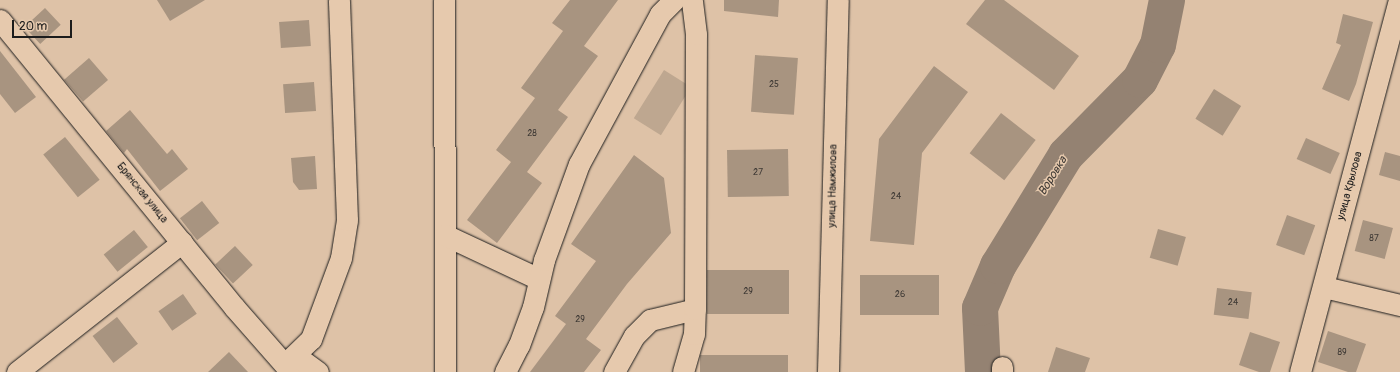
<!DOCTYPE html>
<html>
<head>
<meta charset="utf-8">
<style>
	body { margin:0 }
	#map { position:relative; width:1400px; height:372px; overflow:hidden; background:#dec2a7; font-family:Pangolin,sans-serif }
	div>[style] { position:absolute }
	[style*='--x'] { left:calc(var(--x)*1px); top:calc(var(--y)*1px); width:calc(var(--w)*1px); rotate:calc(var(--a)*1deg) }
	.green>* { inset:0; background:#bea790; transform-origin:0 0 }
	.river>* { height:36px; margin:-18px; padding:0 18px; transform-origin:18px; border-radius:18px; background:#948272 }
	.building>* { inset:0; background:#a89480; transform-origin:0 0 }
	.roads { filter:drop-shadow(0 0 1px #1c1c1c) drop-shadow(0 0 1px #1c1c1c) }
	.street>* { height:21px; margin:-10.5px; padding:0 10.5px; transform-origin:10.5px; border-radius:10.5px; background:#e6c9ad }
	span { translate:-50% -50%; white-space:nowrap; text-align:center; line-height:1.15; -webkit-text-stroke:3px #e6c9ad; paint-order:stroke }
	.number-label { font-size:9px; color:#3f3a35 }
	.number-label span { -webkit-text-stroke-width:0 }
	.street-label { font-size:11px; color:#1c1c1c }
	.water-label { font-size:12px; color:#403b36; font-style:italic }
	.scale { position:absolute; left:12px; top:20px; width:60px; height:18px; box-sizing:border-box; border:2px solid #1c1c1c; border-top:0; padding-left:5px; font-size:12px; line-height:14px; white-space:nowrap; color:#1c1c1c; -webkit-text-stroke:3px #e6c9ad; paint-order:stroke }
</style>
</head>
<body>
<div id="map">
	<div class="green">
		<i style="left:664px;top:70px;width:32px;height:57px;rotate:32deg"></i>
	</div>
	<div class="river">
		<i style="--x:983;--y:372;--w:64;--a:-92.7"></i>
		<i style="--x:980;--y:308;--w:46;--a:-66.8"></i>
		<i style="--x:998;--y:266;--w:130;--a:-58.5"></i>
		<i style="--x:1066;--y:155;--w:105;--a:-45.4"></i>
		<i style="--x:1140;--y:80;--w:39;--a:-63"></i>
		<i style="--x:1158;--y:45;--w:46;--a:-78.7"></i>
	</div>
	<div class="building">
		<i style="clip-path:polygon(157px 0,205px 0,170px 21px)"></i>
		<i style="clip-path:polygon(570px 0,618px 0,584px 46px,598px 56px,558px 110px,568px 117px,527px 172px,542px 183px,497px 243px,467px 220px,511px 162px,496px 150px,535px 98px,521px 88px,563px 31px,552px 23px)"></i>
		<i style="clip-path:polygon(724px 0,779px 0,778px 17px,724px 11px)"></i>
		<i style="clip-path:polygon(985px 0,1004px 0,1079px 56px,1054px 90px,966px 24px)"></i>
		<i style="left:45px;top:8px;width:23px;height:28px;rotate:47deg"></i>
		<i style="clip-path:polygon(1343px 14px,1373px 22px,1356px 84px,1349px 101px,1322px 89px,1341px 45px,1336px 43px)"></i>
		<i style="left:309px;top:20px;width:26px;height:30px;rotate:86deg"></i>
		<i style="clip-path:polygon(0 51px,36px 97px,15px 113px,0 94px)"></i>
		<i style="left:755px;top:55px;width:43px;height:57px;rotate:4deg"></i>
		<i style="left:89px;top:58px;width:29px;height:33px;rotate:49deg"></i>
		<i style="clip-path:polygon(934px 66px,968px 92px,922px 153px,914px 245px,870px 241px,879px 139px)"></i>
		<i style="left:314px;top:82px;width:29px;height:31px;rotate:86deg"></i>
		<i style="left:1214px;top:89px;width:32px;height:35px;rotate:32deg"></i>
		<i style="clip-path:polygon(130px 110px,167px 154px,172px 149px,188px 169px,160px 191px,127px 149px,124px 153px,106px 131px)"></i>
		<i style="left:1001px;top:113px;width:44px;height:51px;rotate:38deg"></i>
		<i style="left:65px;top:137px;width:55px;height:28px;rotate:51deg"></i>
		<i style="left:1306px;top:138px;width:37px;height:23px;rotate:24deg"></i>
		<i style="left:788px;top:149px;width:47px;height:61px;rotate:89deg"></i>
		<i style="clip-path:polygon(1385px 152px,1400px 156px,1400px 181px,1379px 175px)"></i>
		<i style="clip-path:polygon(634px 155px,664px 178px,671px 233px,627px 284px,586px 339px,601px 350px,584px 372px,530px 372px,566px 324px,555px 316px,596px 261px,571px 244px)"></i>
		<i style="clip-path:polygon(315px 156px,317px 189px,299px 190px,293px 182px,291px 158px)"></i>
		<i style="left:202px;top:201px;width:28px;height:28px;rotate:52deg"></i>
		<i style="left:1287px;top:215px;width:30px;height:32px;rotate:20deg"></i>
		<i style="left:1363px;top:220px;width:31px;height:32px;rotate:15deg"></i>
		<i style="left:1158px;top:229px;width:29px;height:30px;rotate:16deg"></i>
		<i style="left:134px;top:230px;width:22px;height:39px;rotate:51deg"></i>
		<i style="left:235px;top:246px;width:26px;height:27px;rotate:47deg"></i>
		<i style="left:707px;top:270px;width:82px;height:44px"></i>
		<i style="left:860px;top:275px;width:79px;height:40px"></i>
		<i style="left:1217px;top:288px;width:35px;height:27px;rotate:7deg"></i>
		<i style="left:183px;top:294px;width:24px;height:30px;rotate:55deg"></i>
		<i style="left:117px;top:317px;width:34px;height:31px;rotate:52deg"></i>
		<i style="clip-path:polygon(1328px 331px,1366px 344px,1356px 372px,1348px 372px,1318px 362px)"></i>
		<i style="clip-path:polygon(1250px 332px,1280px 342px,1270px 372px,1259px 372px,1239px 365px)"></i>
		<i style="clip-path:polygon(1056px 347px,1090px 358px,1085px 372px,1048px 372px)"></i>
		<i style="clip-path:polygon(229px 352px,248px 372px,208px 372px)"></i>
		<i style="left:788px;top:355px;width:17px;height:88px;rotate:90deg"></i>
	</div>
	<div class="roads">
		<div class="street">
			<i style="--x:444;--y:0;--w:372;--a:89.8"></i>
			<i style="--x:0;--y:20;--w:370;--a:50.8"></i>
			<i style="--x:234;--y:307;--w:86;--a:48.8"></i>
			<i style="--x:445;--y:235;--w:104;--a:25.1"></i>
			<i style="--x:1324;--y:287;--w:78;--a:13.3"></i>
			<i style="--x:296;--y:356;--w:27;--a:36"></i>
			<i style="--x:285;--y:364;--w:36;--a:-44"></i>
			<i style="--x:311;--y:339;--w:86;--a:-69.7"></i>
			<i style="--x:341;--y:258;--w:38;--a:-81"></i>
			<i style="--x:347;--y:220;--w:220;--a:-92.1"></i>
			<i style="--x:17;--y:372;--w:210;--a:-38.2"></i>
			<i style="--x:505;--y:372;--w:30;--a:-63"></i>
			<i style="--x:519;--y:345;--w:40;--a:-69.8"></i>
			<i style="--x:533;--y:307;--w:48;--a:-76.8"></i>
			<i style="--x:544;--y:260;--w:102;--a:-70"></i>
			<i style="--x:579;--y:164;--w:170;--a:-61.6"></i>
			<i style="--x:660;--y:14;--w:20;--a:-45"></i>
			<i style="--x:614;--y:372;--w:41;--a:-60.9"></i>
			<i style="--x:634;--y:336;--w:23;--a:-45"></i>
			<i style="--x:650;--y:320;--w:46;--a:-13.7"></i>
			<i style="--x:683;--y:372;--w:40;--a:-74"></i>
			<i style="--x:694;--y:334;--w:25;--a:-88"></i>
			<i style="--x:695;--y:309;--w:275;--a:-89.8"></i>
			<i style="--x:696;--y:34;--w:34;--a:-97"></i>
			<i style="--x:828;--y:372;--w:372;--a:-88.5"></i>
			<i style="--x:1002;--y:372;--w:5;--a:-90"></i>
			<i style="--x:1300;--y:372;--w:385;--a:-75.1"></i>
		</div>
	</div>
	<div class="number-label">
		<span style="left:774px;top:85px">25</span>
		<span style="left:532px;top:134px">28</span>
		<span style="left:758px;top:173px">27</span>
		<span style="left:896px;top:197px">24</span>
		<span style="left:1374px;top:239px">87</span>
		<span style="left:748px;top:292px">29</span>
		<span style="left:900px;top:295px">26</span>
		<span style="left:1233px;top:303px">24</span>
		<span style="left:580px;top:320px">29</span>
		<span style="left:1342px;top:353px">89</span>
	</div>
	<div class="street-label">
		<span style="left:833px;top:186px;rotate:-89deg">улица Намжилова</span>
		<span style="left:1350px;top:186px;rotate:-75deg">улица Крылова</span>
		<span style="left:142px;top:193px;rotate:51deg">Брянская улица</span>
	</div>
	<div class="water-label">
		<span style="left:1053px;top:176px;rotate:-58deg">Воровка</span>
	</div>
	<div class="scale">20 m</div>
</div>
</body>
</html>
